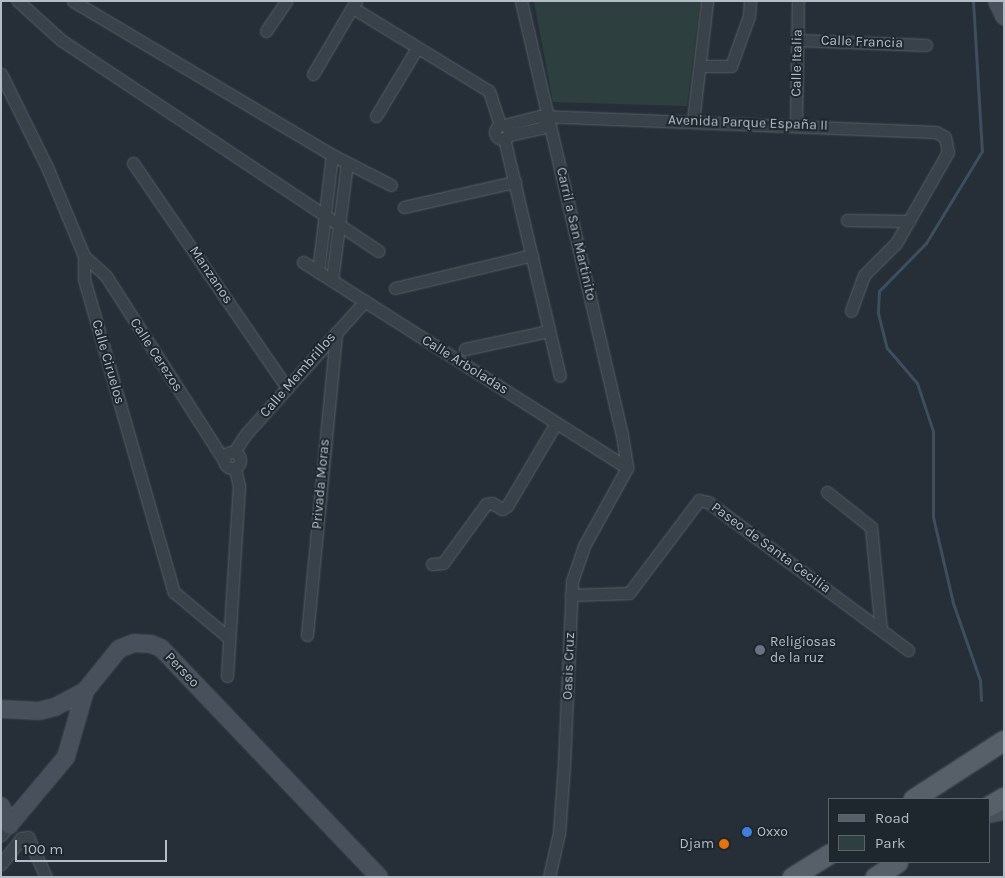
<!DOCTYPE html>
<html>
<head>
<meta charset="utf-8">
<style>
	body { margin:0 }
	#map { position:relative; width:1005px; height:878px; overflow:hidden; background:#262f38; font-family:Karla,sans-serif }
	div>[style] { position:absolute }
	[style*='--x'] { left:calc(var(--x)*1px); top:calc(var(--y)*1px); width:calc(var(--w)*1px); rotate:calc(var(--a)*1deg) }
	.green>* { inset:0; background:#2d403f }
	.stream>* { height:3px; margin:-1.5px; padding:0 1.5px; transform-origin:1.5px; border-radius:1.5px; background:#3d4e5f }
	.roads { filter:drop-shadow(0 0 1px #575f67) drop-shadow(0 0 1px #575f67) }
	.street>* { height:11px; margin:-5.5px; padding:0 5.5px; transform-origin:5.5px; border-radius:5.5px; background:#394149 }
	.street>.ring { margin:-5.5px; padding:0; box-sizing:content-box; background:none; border:11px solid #394149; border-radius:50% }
	.secondary>* { height:16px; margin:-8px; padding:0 8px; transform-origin:8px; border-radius:8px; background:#48505c }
	.primary>* { height:19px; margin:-9.5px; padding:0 9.5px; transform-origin:9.5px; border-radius:9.5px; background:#576069 }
	.dots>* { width:14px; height:14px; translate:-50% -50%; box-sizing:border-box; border:2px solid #1e262e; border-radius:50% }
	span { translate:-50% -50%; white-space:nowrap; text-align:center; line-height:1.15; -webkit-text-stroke:4px #1e262e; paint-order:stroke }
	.street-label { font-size:14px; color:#b4bcc5 }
	.poi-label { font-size:14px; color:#b4bcc5 }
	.left { translate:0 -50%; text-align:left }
	.right { translate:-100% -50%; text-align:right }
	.frame { position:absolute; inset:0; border:2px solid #b4bcc5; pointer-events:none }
	.legend { position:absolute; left:828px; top:798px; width:162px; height:65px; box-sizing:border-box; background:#1e262e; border:1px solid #5a626a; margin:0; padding:6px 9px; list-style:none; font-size:15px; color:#b4bcc5 }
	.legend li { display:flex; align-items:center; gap:10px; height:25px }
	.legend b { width:25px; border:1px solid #5a626a }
	.scale { position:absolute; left:15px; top:840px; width:152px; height:22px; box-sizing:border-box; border:2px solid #b4bcc5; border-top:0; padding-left:6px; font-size:15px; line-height:18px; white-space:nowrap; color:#b4bcc5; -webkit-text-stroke:4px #1e262e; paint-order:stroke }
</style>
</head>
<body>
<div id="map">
	<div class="green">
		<i style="clip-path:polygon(534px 1px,700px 1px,687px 106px,553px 102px)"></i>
	</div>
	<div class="stream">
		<i style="--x:973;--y:1;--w:150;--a:86.6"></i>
		<i style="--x:982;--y:151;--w:108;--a:121.3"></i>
		<i style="--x:926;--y:243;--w:67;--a:134.4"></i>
		<i style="--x:879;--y:291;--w:22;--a:93"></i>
		<i style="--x:878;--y:313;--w:36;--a:76"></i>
		<i style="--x:887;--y:348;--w:46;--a:49.4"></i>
		<i style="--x:917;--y:383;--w:51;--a:71.6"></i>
		<i style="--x:933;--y:431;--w:86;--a:90"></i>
		<i style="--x:933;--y:517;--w:88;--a:76.9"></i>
		<i style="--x:953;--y:603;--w:82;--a:70.7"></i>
		<i style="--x:980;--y:680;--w:20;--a:87"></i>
	</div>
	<div class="roads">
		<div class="street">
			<i style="--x:18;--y:1;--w:58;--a:42.2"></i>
			<i style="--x:61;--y:40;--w:381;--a:33.6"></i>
			<i style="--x:73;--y:1;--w:301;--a:30.7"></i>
			<i style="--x:332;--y:155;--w:66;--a:27"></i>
			<i style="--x:521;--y:1;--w:446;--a:76.9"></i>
			<i style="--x:622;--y:435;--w:33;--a:81"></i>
			<i style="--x:353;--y:8;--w:159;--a:31.4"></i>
			<i style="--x:489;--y:91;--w:36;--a:72"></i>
			<i style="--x:266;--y:31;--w:36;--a:-56"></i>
			<i style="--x:797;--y:40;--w:129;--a:2.2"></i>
			<i style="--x:700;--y:66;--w:31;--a:0"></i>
			<i style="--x:731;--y:66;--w:53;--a:-70.2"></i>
			<i style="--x:749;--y:16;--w:15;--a:-86"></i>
			<i style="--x:1;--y:74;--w:104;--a:63.7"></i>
			<i style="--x:47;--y:167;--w:96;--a:67.4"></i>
			<i style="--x:84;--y:256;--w:23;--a:90"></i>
			<i style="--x:84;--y:279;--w:326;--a:74"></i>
			<i style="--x:174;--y:592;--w:72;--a:39.9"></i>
			<i style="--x:313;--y:74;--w:85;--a:-59.5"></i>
			<i style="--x:376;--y:116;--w:79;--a:-58.9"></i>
			<i style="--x:693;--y:121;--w:121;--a:-83.3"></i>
			<i style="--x:796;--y:124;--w:123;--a:-89.1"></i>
			<i style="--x:504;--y:125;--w:37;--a:-14"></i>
			<i style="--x:540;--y:116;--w:396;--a:2.3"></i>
			<i style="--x:936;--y:132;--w:10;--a:29"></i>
			<i style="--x:945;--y:137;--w:15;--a:79"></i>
			<i style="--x:948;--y:152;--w:105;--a:119.7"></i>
			<i style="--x:896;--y:243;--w:45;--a:135"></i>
			<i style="--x:864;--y:275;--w:38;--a:110"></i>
			<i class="ring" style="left:495px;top:125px;width:3px;height:3px"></i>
			<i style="--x:508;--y:135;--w:34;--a:-12"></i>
			<i style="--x:541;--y:128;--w:13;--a:-48"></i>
			<i style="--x:504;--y:138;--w:244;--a:76.8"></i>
			<i style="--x:133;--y:163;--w:273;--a:55.6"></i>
			<i style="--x:404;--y:207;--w:114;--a:-12.7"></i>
			<i style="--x:847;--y:220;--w:62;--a:0.9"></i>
			<i style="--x:84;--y:256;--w:30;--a:42"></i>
			<i style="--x:106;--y:276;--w:217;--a:57.4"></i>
			<i style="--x:303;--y:262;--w:384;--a:32.4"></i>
			<i style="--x:318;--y:272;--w:118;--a:-83.2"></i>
			<i style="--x:332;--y:280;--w:118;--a:-82.7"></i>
			<i style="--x:395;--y:288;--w:141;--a:-13.5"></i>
			<i style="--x:465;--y:349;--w:86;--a:-12.1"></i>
			<i class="ring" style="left:224px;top:452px;width:5px;height:5px"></i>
			<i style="--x:234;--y:452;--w:20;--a:-57"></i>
			<i style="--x:245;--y:435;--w:180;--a:-48.2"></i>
			<i style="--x:827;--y:492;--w:56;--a:38.5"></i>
			<i style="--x:871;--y:527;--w:103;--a:84.5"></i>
			<i style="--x:432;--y:564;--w:11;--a:-5"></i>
			<i style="--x:443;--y:563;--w:73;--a:-53.9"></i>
			<i style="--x:486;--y:504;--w:6;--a:-9"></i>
			<i style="--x:492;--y:503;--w:12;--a:31"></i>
			<i style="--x:502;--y:509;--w:6;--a:-31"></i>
			<i style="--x:507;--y:506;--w:96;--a:-59.4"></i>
			<i style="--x:571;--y:595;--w:58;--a:-2"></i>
			<i style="--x:629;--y:593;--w:116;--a:-53"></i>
			<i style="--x:699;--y:500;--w:9;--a:13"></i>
			<i style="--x:708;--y:502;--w:249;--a:36.5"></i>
			<i style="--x:307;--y:635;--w:304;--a:-84.5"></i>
			<i style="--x:227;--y:676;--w:190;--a:-86.4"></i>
			<i style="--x:239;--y:486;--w:18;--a:-103"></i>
			<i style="--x:1;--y:835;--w:13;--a:-51"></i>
			<i style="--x:1;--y:864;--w:33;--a:-52"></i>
			<i style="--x:21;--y:838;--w:7;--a:-8"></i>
			<i style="--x:28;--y:837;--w:44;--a:65.8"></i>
			<i style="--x:549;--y:877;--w:45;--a:-77.2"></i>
			<i style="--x:559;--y:833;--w:68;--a:-85.8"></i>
			<i style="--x:564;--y:765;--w:184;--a:-87.5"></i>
			<i style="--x:572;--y:581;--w:39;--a:-71"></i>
			<i style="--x:585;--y:544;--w:87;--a:-61.1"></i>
		</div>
		<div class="secondary">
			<i style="--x:997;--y:1;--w:17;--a:65"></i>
			<i style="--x:1;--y:709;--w:38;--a:3"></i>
			<i style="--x:39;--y:711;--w:16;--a:-14"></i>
			<i style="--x:55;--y:707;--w:34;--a:-28"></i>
			<i style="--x:1;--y:806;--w:21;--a:67"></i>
			<i style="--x:9;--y:825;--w:89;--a:-50"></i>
			<i style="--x:66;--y:757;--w:69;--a:-73.9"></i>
			<i style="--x:85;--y:691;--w:54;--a:-51"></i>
			<i style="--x:119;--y:649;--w:16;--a:-22"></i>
			<i style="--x:134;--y:643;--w:17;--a:3"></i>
			<i style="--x:151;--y:644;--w:11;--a:22"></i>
			<i style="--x:161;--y:648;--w:316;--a:46.4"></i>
			<i style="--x:989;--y:814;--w:15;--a:-11"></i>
		</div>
		<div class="primary">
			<i style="--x:913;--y:799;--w:108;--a:-33"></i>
			<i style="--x:989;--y:806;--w:17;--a:-31"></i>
			<i style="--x:792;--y:877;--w:44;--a:-31.9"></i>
			<i style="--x:875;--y:877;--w:27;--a:-33"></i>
		</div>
	</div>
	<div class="dots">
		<i style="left:760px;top:650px;background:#6b7280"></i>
		<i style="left:747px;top:832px;background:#3f7fe0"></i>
		<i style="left:724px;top:844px;background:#e8710a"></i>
	</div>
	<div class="street-label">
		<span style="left:862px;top:42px;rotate:2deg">Calle Francia</span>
		<span style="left:797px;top:63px;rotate:-89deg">Calle Italia</span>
		<span style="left:748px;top:123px;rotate:2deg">Avenida Parque España II</span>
		<span style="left:576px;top:234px;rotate:77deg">Carril a San Martinito</span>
		<span style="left:211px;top:275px;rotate:56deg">Manzanos</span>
		<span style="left:156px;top:355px;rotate:57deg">Calle Cerezos</span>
		<span style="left:108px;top:362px;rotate:74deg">Calle Ciruelos</span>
		<span style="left:465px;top:365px;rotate:32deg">Calle Arboladas</span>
		<span style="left:298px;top:375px;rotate:-49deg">Calle Membrillos</span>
		<span style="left:321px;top:484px;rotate:-85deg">Privada Moras</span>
		<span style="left:771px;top:548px;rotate:36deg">Paseo de Santa Cecilia</span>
		<span style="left:569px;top:666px;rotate:-88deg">Oasis Cruz</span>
		<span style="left:182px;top:670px;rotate:46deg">Perseo</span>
	</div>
	<div class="poi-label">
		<span class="left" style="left:770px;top:650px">Religiosas<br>de la ruz</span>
		<span class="left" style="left:757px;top:832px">Oxxo</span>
		<span class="right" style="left:714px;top:844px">Djam</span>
	</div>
	<div class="frame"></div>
	<ul class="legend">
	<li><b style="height:6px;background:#576069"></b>Road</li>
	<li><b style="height:14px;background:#2d403f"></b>Park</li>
	</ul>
	<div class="scale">100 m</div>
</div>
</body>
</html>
